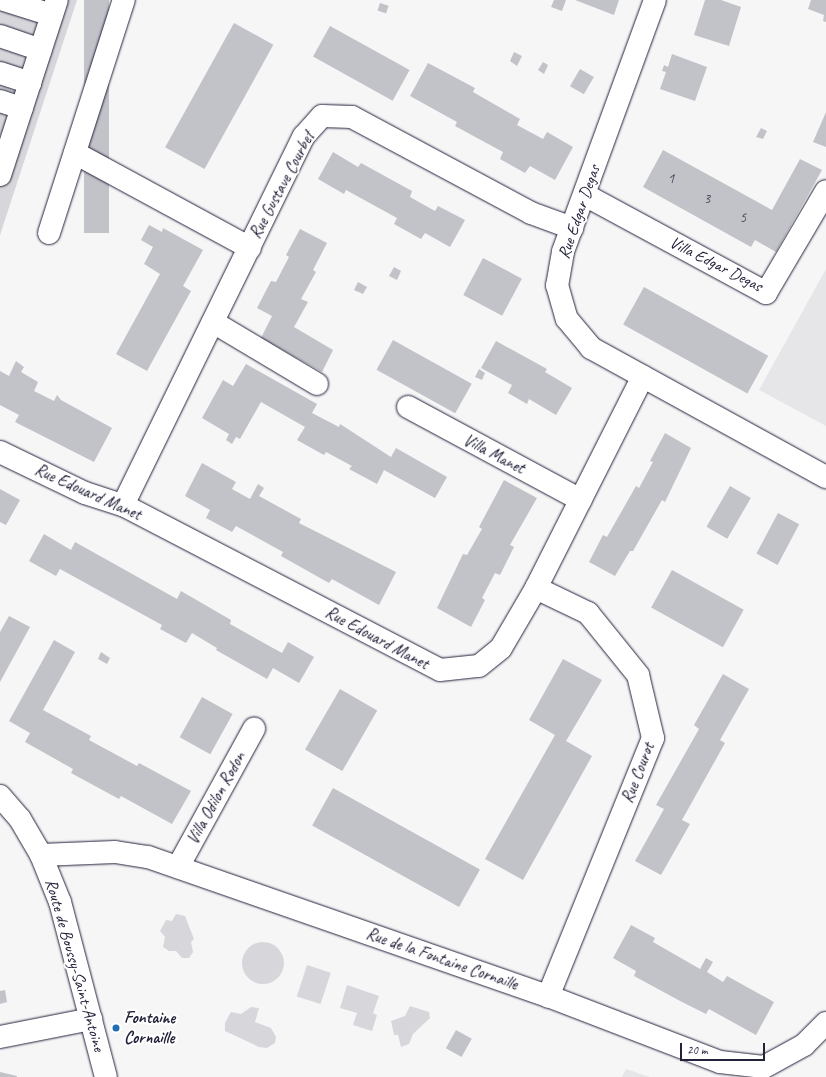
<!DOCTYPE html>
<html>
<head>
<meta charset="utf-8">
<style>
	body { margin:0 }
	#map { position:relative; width:826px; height:1077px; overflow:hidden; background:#f6f6f7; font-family:Caveat,sans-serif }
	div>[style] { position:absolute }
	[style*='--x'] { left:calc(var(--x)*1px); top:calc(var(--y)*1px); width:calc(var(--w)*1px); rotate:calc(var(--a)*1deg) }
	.built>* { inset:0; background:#e6e6e9 }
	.green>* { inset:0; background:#d7d7db; transform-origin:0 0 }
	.round { border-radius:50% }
	.building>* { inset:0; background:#c2c2c9; transform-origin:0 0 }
	.roads { filter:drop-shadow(0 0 1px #22223b) drop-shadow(0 0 1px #22223b) }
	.minor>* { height:22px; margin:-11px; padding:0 11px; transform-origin:11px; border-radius:11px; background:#fff }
	.major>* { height:22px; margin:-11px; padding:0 11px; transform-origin:11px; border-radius:11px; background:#fff }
	.dots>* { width:11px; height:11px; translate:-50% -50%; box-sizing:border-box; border:2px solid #fff; border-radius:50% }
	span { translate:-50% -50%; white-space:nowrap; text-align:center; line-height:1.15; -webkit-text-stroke:4px #fff; paint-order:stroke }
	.number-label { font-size:15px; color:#4a4a5e }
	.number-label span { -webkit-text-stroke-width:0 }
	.street-label { font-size:17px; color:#22223b }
	.poi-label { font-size:17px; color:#22223b; font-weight:700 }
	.left { translate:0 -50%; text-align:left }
	.scale { position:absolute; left:680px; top:1043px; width:85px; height:18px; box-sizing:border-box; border:2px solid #22223b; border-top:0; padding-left:5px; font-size:12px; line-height:14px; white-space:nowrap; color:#22223b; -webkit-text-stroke:3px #fff; paint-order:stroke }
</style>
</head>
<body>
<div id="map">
	<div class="built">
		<i style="clip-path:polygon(826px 269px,826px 426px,759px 390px)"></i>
		<i style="clip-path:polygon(626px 1069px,650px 1077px,622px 1077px)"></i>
	</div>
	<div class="green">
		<i style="clip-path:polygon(0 0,77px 0,0 235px)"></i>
		<i style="clip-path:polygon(176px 914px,185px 916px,194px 939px,191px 942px,193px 952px,189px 958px,182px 958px,176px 951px,169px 951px,163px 947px,165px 937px,160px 931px,166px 920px,172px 921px)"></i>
		<i class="round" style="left:242px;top:942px;width:42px;height:42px"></i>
		<i style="left:307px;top:965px;width:25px;height:33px;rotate:18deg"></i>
		<i style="clip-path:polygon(347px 985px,379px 996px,373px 1013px,377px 1015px,372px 1031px,353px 1025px,357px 1013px,340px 1008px)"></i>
		<i style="clip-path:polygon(410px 1006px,429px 1012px,430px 1018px,413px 1034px,409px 1044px,401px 1047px,398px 1035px,394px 1035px,391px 1021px,405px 1016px)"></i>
		<i style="clip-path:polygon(251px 1007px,259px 1008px,255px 1022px,271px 1028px,276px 1037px,275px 1043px,267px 1048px,259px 1047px,225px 1031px,225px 1023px,231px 1012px,241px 1014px)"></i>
	</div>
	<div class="building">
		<i style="left:84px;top:0;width:25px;height:233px"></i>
		<i style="clip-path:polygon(554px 0,566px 0,562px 11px,551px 7px)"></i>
		<i style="clip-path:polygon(575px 0,619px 0,614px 15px)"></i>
		<i style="clip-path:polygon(705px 0,721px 0,741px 7px,729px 46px,694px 35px)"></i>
		<i style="clip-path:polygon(811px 0,826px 0,826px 22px,823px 21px,824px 15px,808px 9px)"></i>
		<i style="left:380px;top:3px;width:9px;height:8px;rotate:18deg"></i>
		<i style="left:234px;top:23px;width:45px;height:142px;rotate:29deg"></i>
		<i style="left:330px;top:26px;width:91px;height:35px;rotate:29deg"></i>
		<i style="clip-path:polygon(514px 52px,522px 56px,517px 66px,510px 61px)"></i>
		<i style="clip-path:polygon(672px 54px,707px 67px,695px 101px,660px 89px,666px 72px,662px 71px,664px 65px,668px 67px)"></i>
		<i style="clip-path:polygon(543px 62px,548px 65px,544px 74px,538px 70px)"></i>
		<i style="clip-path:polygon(428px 63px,475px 88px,473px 92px,520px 119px,517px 125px,543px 139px,547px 132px,573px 147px,555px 180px,530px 166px,525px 173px,500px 159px,503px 152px,455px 126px,457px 122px,410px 96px)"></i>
		<i style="left:580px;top:69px;width:16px;height:20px;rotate:30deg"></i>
		<i style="clip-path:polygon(826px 112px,826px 147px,813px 142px)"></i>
		<i style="clip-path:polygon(761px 128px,767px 131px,763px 139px,756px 137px)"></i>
		<i style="clip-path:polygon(663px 150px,772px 210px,800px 159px,822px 170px,776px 252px,755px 240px,751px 247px,643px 187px)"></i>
		<i style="clip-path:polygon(333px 152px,358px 167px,361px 163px,412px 191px,410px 197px,435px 211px,438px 206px,465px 220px,450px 247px,425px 233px,421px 239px,394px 224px,397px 218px,346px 190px,344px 194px,318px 179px)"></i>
		<i style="clip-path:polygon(149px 225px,162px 232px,163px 228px,203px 250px,183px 286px,191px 291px,147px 371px,116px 354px,160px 274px,144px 264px,153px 247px,141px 240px)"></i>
		<i style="clip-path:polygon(300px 229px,327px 243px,313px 270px,316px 272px,301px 299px,308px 302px,294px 327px,333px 350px,322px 372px,261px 338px,272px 316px,257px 308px,271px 281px,276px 282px,289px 257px,286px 255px)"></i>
		<i style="left:483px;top:258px;width:44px;height:42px;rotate:28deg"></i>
		<i style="clip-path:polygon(394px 267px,401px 271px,397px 280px,389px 276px)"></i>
		<i style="clip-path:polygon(358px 282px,367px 287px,363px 294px,354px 290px)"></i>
		<i style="left:644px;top:287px;width:142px;height:43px;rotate:29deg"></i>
		<i style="left:393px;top:340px;width:90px;height:34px;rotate:29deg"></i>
		<i style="clip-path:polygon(496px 341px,547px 369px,545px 372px,572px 388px,556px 415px,529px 399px,527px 404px,508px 393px,512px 385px,481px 368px)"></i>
		<i style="clip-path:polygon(16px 361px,24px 367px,21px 372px,38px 382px,34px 391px,54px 401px,57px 395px,61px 400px,112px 428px,94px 462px,15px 422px,19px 415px,0 405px,0 371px,9px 376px)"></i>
		<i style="clip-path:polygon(246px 364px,317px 404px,312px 413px,339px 427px,340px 424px,391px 457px,396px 448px,447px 477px,435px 498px,384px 470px,377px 484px,349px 469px,352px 466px,326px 452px,324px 455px,297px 440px,305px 427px,261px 402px,240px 439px,236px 437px,232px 444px,226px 440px,229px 434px,202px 418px,223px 380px,233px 386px)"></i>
		<i style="clip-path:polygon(479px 369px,485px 373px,482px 380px,475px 377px)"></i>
		<i style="clip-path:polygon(665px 433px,691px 448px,665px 502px,662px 500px,633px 551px,630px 551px,615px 576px,589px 562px,603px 535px,607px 537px,636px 486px,639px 488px,653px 462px,650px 461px)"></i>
		<i style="clip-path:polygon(202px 463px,236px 482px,232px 489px,250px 499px,258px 484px,264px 488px,259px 496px,301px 519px,299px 523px,396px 572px,379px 605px,332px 579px,329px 583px,281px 556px,283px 552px,236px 526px,232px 532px,206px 518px,210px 510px,185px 496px)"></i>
		<i style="clip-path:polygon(504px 480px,537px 498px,510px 545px,514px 547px,500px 575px,495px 573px,482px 598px,485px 600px,471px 627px,437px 608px,463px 554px,467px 555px,482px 529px,479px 527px)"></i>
		<i style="left:730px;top:486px;width:24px;height:47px;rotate:30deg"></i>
		<i style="clip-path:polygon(0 489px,20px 500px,6px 525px,0 522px)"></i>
		<i style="left:778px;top:513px;width:24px;height:46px;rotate:28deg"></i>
		<i style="clip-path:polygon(44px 534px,71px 550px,75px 542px,177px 599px,181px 591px,231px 620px,230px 624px,282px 653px,288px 642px,314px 657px,299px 683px,273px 668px,267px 679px,216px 650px,217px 648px,192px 633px,186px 643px,160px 629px,162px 625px,60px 569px,56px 576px,29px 561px)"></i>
		<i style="left:672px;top:570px;width:82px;height:43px;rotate:29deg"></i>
		<i style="clip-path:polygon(9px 616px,30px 627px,0 682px,0 632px)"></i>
		<i style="clip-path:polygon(54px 640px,75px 652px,43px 710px,91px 736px,89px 740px,137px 766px,139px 763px,191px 791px,172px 824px,121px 796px,119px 799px,71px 773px,73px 769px,25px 742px,30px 733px,9px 721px)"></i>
		<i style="clip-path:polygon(101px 652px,110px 658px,107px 664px,98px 659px)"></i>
		<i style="clip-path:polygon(563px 659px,602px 680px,566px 741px,592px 756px,523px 880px,485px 859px,555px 735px,529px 720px)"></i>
		<i style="clip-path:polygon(723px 674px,749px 689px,720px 740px,725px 743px,682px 820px,690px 824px,661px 875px,635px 861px,664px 809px,656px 805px,699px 729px,694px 725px)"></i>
		<i style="left:340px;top:689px;width:43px;height:70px;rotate:30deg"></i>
		<i style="left:202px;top:697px;width:35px;height:46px;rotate:29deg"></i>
		<i style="left:333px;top:788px;width:168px;height:43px;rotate:29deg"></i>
		<i style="clip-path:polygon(631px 925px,655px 938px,653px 942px,700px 969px,706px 958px,713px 962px,707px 972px,723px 982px,727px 976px,774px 1002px,756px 1035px,709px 1009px,706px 1014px,682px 1002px,634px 976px,636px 971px,613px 958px)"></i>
		<i style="clip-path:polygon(5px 990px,7px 1002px,0 1004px,0 991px)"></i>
		<i style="left:456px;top:1030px;width:18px;height:21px;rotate:29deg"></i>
		<i style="clip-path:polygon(0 1072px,17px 1076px,17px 1077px,0 1077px)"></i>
	</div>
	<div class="roads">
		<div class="minor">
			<i style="--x:4;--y:0;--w:50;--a:17.4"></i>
			<i style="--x:655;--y:0;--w:268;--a:110.1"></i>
			<i style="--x:563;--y:252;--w:34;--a:100"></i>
			<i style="--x:557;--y:285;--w:35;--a:74"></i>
			<i style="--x:567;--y:319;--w:38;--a:50"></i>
			<i style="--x:591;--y:348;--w:268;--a:28.8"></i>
			<i style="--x:0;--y:36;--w:43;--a:18.9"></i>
			<i style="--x:0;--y:73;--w:32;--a:18"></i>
			<i style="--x:0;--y:101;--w:23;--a:18"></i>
			<i style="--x:75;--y:153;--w:199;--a:28.5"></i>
			<i style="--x:0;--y:175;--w:184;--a:-72"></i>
			<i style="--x:585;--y:195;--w:206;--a:28.4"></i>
			<i style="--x:766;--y:293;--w:118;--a:-59.5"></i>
			<i style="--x:49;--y:233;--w:245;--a:-72.2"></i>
			<i style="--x:213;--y:322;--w:121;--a:30.8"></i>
			<i style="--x:408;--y:407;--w:196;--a:28.3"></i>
			<i style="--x:0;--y:452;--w:94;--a:25.8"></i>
			<i style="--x:85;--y:493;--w:40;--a:18"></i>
			<i style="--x:123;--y:505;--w:357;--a:27.5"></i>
			<i style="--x:440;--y:670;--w:39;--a:-6"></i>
			<i style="--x:479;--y:666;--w:28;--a:-39"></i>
			<i style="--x:501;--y:648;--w:69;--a:-59.7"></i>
			<i style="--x:536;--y:588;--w:237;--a:-63.2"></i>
			<i style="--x:123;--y:505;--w:411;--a:-63.9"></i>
			<i style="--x:304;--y:136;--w:27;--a:-48"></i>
			<i style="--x:322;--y:116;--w:30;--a:2"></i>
			<i style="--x:352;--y:117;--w:203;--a:28.2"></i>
			<i style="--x:531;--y:213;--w:44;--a:20.1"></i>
			<i style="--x:536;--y:588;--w:58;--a:25.7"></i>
			<i style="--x:588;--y:613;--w:80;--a:51.1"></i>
			<i style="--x:638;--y:675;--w:65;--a:76.6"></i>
			<i style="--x:653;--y:738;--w:279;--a:112.1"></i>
			<i style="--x:41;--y:855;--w:74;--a:-2.3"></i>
			<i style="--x:115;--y:852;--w:33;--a:9"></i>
			<i style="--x:148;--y:857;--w:423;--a:19.2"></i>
			<i style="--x:548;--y:996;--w:184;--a:21"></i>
			<i style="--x:720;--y:1062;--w:44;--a:6.5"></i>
			<i style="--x:764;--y:1067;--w:46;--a:-28.8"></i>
			<i style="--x:804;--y:1045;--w:31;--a:-45"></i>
			<i style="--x:178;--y:867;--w:158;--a:-61.2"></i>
			<i style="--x:0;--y:1037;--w:93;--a:-11.2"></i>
		</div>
		<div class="major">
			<i style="--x:0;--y:796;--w:30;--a:49"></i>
			<i style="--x:20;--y:819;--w:42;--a:59.7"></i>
			<i style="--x:41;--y:855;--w:51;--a:68"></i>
			<i style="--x:60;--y:902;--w:181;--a:75.3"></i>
		</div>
	</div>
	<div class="dots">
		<i style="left:116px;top:1028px;background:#1f6fb2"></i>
	</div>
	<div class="number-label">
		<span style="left:671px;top:179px">1</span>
		<span style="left:707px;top:199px">3</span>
		<span style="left:743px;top:218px">5</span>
	</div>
	<div class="street-label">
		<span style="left:282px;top:185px;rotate:-62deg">Rue Gustave Courbet</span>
		<span style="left:579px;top:212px;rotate:-71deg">Rue Edgar Degas</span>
		<span style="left:716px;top:264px;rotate:27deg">Villa Edgar Degas</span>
		<span style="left:494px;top:454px;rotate:28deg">Villa Manet</span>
		<span style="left:88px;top:492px;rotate:24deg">Rue Edouard Manet</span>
		<span style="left:377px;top:638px;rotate:28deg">Rue Edouard Manet</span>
		<span style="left:638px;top:773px;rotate:-69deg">Rue Courot</span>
		<span style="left:216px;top:798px;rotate:-61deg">Villa Odilon Rodon</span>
		<span style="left:442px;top:959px;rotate:19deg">Rue de la Fontaine Cornaille</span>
		<span style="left:75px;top:965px;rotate:74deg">Route de Boussy-Saint-Antoine</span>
	</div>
	<div class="poi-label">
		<span class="left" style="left:124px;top:1028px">Fontaine<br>Cornaille</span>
	</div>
	<div class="scale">20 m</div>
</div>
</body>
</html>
